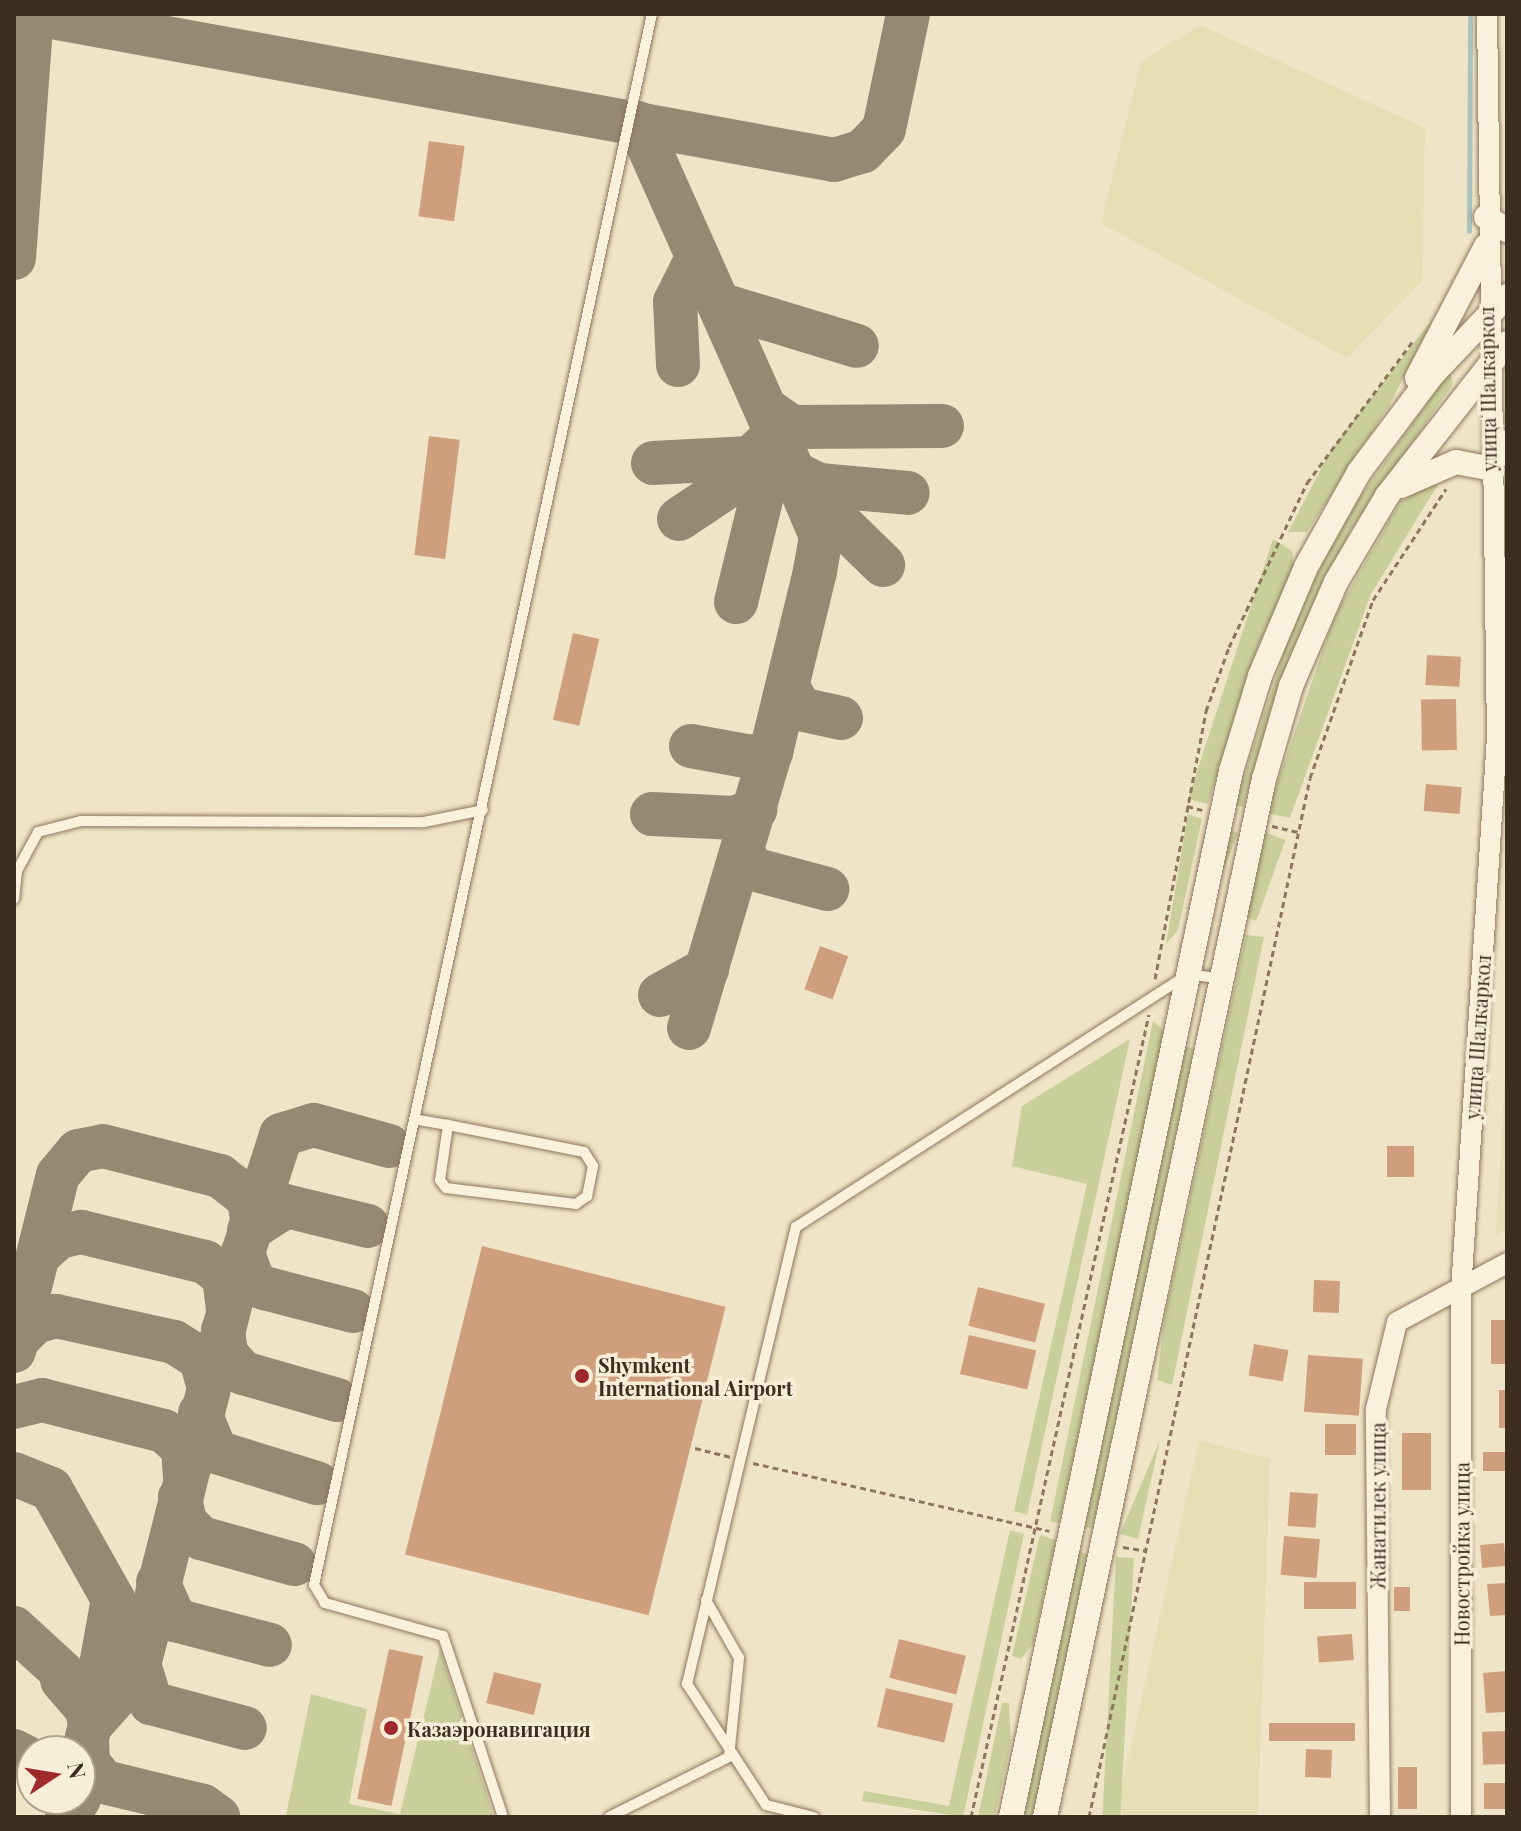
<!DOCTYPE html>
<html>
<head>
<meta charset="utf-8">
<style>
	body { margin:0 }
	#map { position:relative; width:1521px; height:1831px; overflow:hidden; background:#f0e4c8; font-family:"Playfair Display",serif }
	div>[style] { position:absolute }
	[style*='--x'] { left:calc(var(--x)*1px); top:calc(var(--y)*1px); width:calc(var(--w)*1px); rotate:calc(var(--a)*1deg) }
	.farmland>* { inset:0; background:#e6deb5 }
	.green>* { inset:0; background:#c9cf9b; transform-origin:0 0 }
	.stream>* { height:5px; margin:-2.5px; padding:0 2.5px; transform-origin:2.5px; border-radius:2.5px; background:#a9c4bc }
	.taxiway>* { height:44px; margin:-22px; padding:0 22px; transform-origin:22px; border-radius:22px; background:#968974 }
	.building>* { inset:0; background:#cf9f7d; transform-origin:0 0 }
	.path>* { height:3px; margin-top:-1.5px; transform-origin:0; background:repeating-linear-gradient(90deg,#8d765c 0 6px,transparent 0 10px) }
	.roads { filter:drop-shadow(0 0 2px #8d765c) drop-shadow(0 0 2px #8d765c) }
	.service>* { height:10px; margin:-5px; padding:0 5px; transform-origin:5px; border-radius:5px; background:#faf1dc }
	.minor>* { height:20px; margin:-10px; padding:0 10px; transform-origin:10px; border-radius:10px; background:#faf1dc }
	.tertiary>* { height:24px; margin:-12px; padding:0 12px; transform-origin:12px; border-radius:12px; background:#faf1dc }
	.dots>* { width:22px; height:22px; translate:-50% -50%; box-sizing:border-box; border:4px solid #f7eed8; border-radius:50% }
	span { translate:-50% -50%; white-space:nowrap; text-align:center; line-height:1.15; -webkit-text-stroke:7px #f7eed8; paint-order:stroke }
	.street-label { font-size:20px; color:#3d2e20 }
	.poi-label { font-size:20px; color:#3d2e20; font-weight:700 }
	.left { translate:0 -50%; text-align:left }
	.frame { position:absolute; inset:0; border:16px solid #3d2e20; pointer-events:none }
	.north { position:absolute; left:16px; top:1735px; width:80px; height:80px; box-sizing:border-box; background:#f7eed8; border:2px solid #ada18e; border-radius:50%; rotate:78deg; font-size:22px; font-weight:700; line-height:32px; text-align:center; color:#3d2e20 }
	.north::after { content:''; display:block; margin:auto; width:28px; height:36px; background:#9e2a2b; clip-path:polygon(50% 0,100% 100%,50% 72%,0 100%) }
</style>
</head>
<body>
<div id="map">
	<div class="farmland">
		<i style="clip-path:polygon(1200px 25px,1425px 128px,1422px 281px,1347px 358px,1101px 223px,1141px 62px)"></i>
		<i style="clip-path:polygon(1507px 1041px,1507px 1229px,1496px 1236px)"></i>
		<i style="clip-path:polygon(1199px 1440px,1270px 1459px,1258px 1817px,1115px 1817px)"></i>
	</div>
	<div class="green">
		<i style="clip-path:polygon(1434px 317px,1390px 404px,1307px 532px,1288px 532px,1332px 448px)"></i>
		<i style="clip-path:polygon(1450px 371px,1453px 384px,1350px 531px,1274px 705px,1243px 807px,1235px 805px,1299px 605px,1340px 525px)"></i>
		<i style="clip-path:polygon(1442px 478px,1371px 594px,1290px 818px,1267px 813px,1335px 615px,1400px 502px)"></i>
		<i style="clip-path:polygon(1273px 539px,1292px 551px,1294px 565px,1253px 659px,1208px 804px,1188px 799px)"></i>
		<i style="clip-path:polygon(1188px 814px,1202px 819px,1178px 930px,1166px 944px)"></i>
		<i style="left:1228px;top:829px;width:11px;height:82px;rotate:22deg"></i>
		<i style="left:1264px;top:832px;width:23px;height:86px;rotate:20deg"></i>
		<i style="clip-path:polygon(1246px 935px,1264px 937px,1172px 1385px,1157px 1380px,1164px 1320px)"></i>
		<i style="clip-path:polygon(1153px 1021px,1165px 1032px,1059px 1523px,1050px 1522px)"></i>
		<i style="clip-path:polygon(1130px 1039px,1027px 1515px,1014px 1511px,1087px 1184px,1012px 1166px,1022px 1106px)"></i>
		<i style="clip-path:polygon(1184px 1046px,1194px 1049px,1093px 1528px,1085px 1527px)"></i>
		<i style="clip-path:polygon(1160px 1440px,1138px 1539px,1120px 1534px)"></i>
		<i style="clip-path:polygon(1010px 1530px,1024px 1534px,963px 1817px,862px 1801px,864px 1791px,949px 1806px)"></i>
		<i style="clip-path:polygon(1040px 1535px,1056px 1540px,1033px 1644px,1021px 1659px,1012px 1656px)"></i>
		<i style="clip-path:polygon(1077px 1551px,1091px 1556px,1035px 1817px,1022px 1817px)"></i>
		<i style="left:1116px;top:1557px;width:18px;height:266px;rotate:3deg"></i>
		<i style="clip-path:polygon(440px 1649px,494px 1817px,286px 1815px,311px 1694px,367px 1709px,349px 1804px,400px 1814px)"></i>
		<i style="clip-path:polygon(1002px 1703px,1009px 1703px,1011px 1742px,995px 1817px,978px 1817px)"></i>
	</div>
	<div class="stream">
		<i style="--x:1469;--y:231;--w:217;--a:-89.7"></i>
	</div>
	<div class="taxiway">
		<i style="--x:36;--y:14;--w:811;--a:10.37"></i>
		<i style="--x:834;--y:160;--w:30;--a:-17"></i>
		<i style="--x:863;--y:151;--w:30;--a:-46"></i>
		<i style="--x:884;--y:129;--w:117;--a:-78.2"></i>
		<i style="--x:638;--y:123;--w:393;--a:66"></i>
		<i style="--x:798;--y:482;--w:119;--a:44.3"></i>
		<i style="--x:14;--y:258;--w:245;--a:-85.8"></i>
		<i style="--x:719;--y:304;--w:144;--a:16.9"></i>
		<i style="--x:678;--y:365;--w:63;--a:-92.7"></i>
		<i style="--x:675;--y:302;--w:49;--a:-63.4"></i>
		<i style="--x:766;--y:409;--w:32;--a:35"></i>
		<i style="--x:792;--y:427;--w:150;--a:-0.4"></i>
		<i style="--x:653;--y:463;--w:97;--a:-3"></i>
		<i style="--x:750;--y:458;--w:36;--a:-42"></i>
		<i style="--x:777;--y:434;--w:173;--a:103.7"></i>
		<i style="--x:793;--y:472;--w:29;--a:27"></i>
		<i style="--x:819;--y:485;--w:89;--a:5.1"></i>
		<i style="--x:679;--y:519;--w:106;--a:-33.8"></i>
		<i style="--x:789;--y:689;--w:23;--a:61"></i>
		<i style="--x:800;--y:709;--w:42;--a:12.4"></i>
		<i style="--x:691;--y:746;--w:61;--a:10.4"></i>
		<i style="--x:751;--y:757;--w:21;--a:-14"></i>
		<i style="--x:652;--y:814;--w:83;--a:2.8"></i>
		<i style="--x:735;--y:818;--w:22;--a:-22"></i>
		<i style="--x:743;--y:854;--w:18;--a:56"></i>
		<i style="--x:753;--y:869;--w:77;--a:15.1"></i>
		<i style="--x:660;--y:995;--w:54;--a:-29"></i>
		<i style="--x:689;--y:1028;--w:288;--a:-73.5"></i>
		<i style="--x:771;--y:752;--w:186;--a:-76.3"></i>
		<i style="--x:815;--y:571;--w:36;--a:-80"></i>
		<i style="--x:821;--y:536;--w:59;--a:-113.1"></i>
		<i style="--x:249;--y:1230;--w:44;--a:-33"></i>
		<i style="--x:286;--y:1206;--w:84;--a:13.7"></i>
		<i style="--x:40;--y:1254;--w:25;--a:-42"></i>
		<i style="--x:59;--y:1237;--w:23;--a:-13"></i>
		<i style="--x:81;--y:1232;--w:128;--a:13.6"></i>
		<i style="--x:205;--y:1262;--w:24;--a:38"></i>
		<i style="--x:224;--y:1277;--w:33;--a:83"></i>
		<i style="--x:353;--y:1311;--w:92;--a:-165.5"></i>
		<i style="--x:264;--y:1288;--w:13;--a:-148"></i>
		<i style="--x:253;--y:1281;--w:30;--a:-110"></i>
		<i style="--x:243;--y:1253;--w:124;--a:-72.1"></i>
		<i style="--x:281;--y:1135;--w:34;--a:-17"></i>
		<i style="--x:314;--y:1125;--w:78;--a:15.6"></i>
		<i style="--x:223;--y:1330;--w:24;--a:83"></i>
		<i style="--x:226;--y:1354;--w:25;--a:48"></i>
		<i style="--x:243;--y:1373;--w:98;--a:16"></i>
		<i style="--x:17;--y:1340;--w:25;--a:-45"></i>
		<i style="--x:35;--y:1322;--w:22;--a:-16"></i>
		<i style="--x:56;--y:1316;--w:121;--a:12.4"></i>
		<i style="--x:174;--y:1342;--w:32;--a:32"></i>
		<i style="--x:201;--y:1359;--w:27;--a:75"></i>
		<i style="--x:14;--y:1351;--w:181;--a:-76"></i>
		<i style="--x:58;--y:1175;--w:31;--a:-50"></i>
		<i style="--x:78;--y:1151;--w:25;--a:-11"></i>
		<i style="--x:103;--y:1146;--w:121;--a:14.4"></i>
		<i style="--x:220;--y:1176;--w:37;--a:38"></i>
		<i style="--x:249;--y:1199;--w:22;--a:82"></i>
		<i style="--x:14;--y:1407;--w:29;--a:-14"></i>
		<i style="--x:42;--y:1400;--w:126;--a:14.3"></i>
		<i style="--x:164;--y:1431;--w:25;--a:42"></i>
		<i style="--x:183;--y:1448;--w:29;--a:86"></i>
		<i style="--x:200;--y:1413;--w:42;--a:67.7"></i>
		<i style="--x:216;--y:1452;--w:106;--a:17.1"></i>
		<i style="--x:14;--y:1474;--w:40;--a:22"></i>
		<i style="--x:51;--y:1489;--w:126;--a:60.6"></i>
		<i style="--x:113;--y:1599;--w:129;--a:100.3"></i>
		<i style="--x:90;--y:1726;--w:17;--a:-100"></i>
		<i style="--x:87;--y:1709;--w:38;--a:-131"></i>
		<i style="--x:180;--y:1497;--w:25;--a:79"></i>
		<i style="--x:185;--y:1522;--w:23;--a:45"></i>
		<i style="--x:201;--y:1538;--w:97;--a:15.6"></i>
		<i style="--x:158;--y:1582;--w:42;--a:65.9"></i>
		<i style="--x:175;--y:1620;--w:98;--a:14.7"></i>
		<i style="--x:14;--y:1628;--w:96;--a:42.5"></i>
		<i style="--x:139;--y:1664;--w:41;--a:72.9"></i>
		<i style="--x:151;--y:1703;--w:97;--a:14.9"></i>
		<i style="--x:87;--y:1737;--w:26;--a:88"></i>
		<i style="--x:88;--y:1763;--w:25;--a:50"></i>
		<i style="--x:104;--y:1782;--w:102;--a:13.6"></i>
		<i style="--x:203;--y:1806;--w:19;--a:36"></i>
		<i style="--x:14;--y:1751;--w:20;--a:27"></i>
		<i style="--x:80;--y:1765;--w:40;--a:-75.6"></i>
		<i style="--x:90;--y:1726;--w:71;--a:-48.4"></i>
		<i style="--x:137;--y:1673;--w:433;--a:-75.8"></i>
		<i style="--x:67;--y:1816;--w:21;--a:-55"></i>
	</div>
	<div class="building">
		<i style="left:429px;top:141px;width:36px;height:76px;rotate:8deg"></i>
		<i style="left:429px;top:436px;width:31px;height:120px;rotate:7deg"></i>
		<i style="left:573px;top:633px;width:27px;height:89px;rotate:13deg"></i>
		<i style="left:1427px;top:655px;width:34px;height:30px;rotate:3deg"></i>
		<i style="left:1456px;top:699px;width:51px;height:35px;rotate:89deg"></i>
		<i style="left:1426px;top:784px;width:36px;height:27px;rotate:5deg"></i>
		<i style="left:820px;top:946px;width:30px;height:46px;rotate:20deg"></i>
		<i style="left:1387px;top:1146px;width:27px;height:31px"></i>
		<i style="left:482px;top:1246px;width:251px;height:318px;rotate:14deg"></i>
		<i style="left:1314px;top:1280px;width:26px;height:32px;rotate:2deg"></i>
		<i style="left:978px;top:1287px;width:69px;height:40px;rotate:14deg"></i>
		<i style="left:1491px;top:1320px;width:16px;height:44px"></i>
		<i style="left:969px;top:1335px;width:69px;height:40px;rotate:13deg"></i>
		<i style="left:1254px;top:1344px;width:35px;height:32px;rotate:10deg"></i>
		<i style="left:1308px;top:1355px;width:55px;height:57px;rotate:4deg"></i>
		<i style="left:1499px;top:1390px;width:8px;height:38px"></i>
		<i style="left:1325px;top:1424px;width:31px;height:31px"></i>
		<i style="left:1402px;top:1433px;width:29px;height:57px"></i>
		<i style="left:1507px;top:1452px;width:19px;height:24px;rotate:90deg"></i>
		<i style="left:1290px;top:1492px;width:28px;height:34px;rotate:4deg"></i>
		<i style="left:1284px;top:1536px;width:36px;height:39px;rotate:5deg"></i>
		<i style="left:1504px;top:1543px;width:23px;height:24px;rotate:85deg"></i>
		<i style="left:1356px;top:1582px;width:27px;height:52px;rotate:90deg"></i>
		<i style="clip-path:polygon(1507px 1583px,1507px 1615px,1490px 1616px,1487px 1584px)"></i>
		<i style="left:1394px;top:1587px;width:16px;height:24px"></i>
		<i style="left:1352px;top:1634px;width:26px;height:35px;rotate:86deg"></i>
		<i style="left:899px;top:1639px;width:69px;height:40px;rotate:14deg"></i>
		<i style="left:389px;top:1649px;width:35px;height:153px;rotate:12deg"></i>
		<i style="clip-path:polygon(1507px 1671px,1507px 1712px,1486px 1713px,1483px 1673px)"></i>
		<i style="left:494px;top:1672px;width:49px;height:32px;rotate:14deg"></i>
		<i style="left:886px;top:1688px;width:69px;height:40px;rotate:13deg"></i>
		<i style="left:1269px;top:1723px;width:86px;height:18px"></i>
		<i style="left:1506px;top:1731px;width:33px;height:24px;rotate:88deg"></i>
		<i style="left:1306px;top:1749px;width:26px;height:28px;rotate:2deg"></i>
		<i style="left:1398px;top:1767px;width:19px;height:42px"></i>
		<i style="left:1507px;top:1783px;width:26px;height:23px;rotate:90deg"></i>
	</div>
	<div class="path">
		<i style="--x:1187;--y:806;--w:16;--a:15"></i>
		<i style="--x:1272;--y:826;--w:28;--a:13"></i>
		<i style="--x:1155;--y:979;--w:273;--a:-79.2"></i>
		<i style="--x:1206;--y:711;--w:68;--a:-70.2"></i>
		<i style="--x:1229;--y:647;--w:182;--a:-64.6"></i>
		<i style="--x:1307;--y:483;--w:177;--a:-53.3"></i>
		<i style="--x:695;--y:1448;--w:36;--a:14"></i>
		<i style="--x:753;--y:1463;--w:304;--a:12.9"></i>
		<i style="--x:1123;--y:1547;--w:24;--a:9"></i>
		<i style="--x:971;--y:1817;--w:822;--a:-77.5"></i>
		<i style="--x:1089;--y:1817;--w:1062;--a:-77.99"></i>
		<i style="--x:1310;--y:778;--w:189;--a:-70.5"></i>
		<i style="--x:1373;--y:600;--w:133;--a:-56.7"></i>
	</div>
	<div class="roads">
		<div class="service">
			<i style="--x:14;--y:899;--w:28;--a:-84"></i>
			<i style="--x:17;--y:871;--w:44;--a:-61.7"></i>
			<i style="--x:38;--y:832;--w:44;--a:-14.3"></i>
			<i style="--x:81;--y:821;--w:343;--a:0.2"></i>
			<i style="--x:424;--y:822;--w:60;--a:-11.5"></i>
			<i style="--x:419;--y:1120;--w:29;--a:10"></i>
			<i style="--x:448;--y:1125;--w:139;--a:11.2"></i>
			<i style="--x:584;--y:1152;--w:17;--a:57"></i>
			<i style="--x:593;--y:1166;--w:31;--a:101"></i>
			<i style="--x:587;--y:1196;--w:14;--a:144"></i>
			<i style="--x:576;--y:1204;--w:131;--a:-173"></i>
			<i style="--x:446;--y:1188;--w:10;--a:-127"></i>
			<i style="--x:440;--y:1180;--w:56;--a:-81.7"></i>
			<i style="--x:503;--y:1817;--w:191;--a:-108.3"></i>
			<i style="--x:443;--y:1636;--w:123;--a:-164.4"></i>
			<i style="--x:325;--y:1603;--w:21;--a:-121"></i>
			<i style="--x:314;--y:1585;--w:1607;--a:-77.86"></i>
			<i style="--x:609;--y:1817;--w:134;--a:-26.6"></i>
			<i style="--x:729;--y:1757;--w:100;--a:-84.2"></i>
			<i style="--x:739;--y:1658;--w:67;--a:-119.6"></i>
			<i style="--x:814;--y:1817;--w:49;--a:-166"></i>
			<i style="--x:766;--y:1805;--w:145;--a:-123.1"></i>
			<i style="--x:687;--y:1684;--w:470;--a:-76.6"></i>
			<i style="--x:796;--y:1227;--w:467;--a:-32.8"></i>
			<i style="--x:1188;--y:974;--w:34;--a:8"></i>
		</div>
		<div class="minor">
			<i style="--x:1380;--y:1817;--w:408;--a:-90.6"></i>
			<i style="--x:1376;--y:1409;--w:89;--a:-76.4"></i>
			<i style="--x:1397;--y:1322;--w:125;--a:-28.2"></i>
			<i style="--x:1461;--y:1817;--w:526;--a:-90"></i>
			<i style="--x:1461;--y:1291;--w:555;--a:-86.28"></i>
			<i style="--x:1497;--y:737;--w:723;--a:-90.79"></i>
		</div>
		<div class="tertiary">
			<i style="--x:1486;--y:217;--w:25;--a:32"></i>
			<i style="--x:1417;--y:378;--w:149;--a:-62.4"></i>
			<i style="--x:1401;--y:486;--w:60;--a:-23.6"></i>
			<i style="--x:1456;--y:462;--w:33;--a:11"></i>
			<i style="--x:1488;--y:468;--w:32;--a:-54"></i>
			<i style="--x:1011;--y:1817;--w:1069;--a:-78.12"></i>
			<i style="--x:1231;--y:771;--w:99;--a:-73"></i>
			<i style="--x:1260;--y:676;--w:118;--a:-67.1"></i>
			<i style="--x:1306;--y:567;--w:109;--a:-60.8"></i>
			<i style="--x:1359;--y:472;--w:121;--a:-53"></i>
			<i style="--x:1432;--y:375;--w:109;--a:-46.5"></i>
			<i style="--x:1045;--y:1817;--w:1061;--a:-78.09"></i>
			<i style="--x:1264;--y:779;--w:97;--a:-73.8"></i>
			<i style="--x:1291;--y:686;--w:113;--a:-66.6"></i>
			<i style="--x:1336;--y:582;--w:100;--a:-59.3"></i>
			<i style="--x:1387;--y:496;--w:194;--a:-51.9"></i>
		</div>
	</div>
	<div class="dots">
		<i style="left:582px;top:1376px;background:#9e2a2b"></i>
		<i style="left:391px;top:1728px;background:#9e2a2b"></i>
	</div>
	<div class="street-label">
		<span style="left:1487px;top:389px;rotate:-91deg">улица Шалкаркол</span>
		<span style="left:1477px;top:1037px;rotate:-86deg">улица Шалкаркол</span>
		<span style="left:1377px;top:1506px;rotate:-90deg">Жанатилек улица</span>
		<span style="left:1461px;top:1554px;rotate:-90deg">Новостройка улица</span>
	</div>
	<div class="poi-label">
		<span class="left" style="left:598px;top:1376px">Shymkent<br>International Airport</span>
		<span class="left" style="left:407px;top:1728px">Казаэронавигация</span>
	</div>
	<div class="frame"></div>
	<div class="north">N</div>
</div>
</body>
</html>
